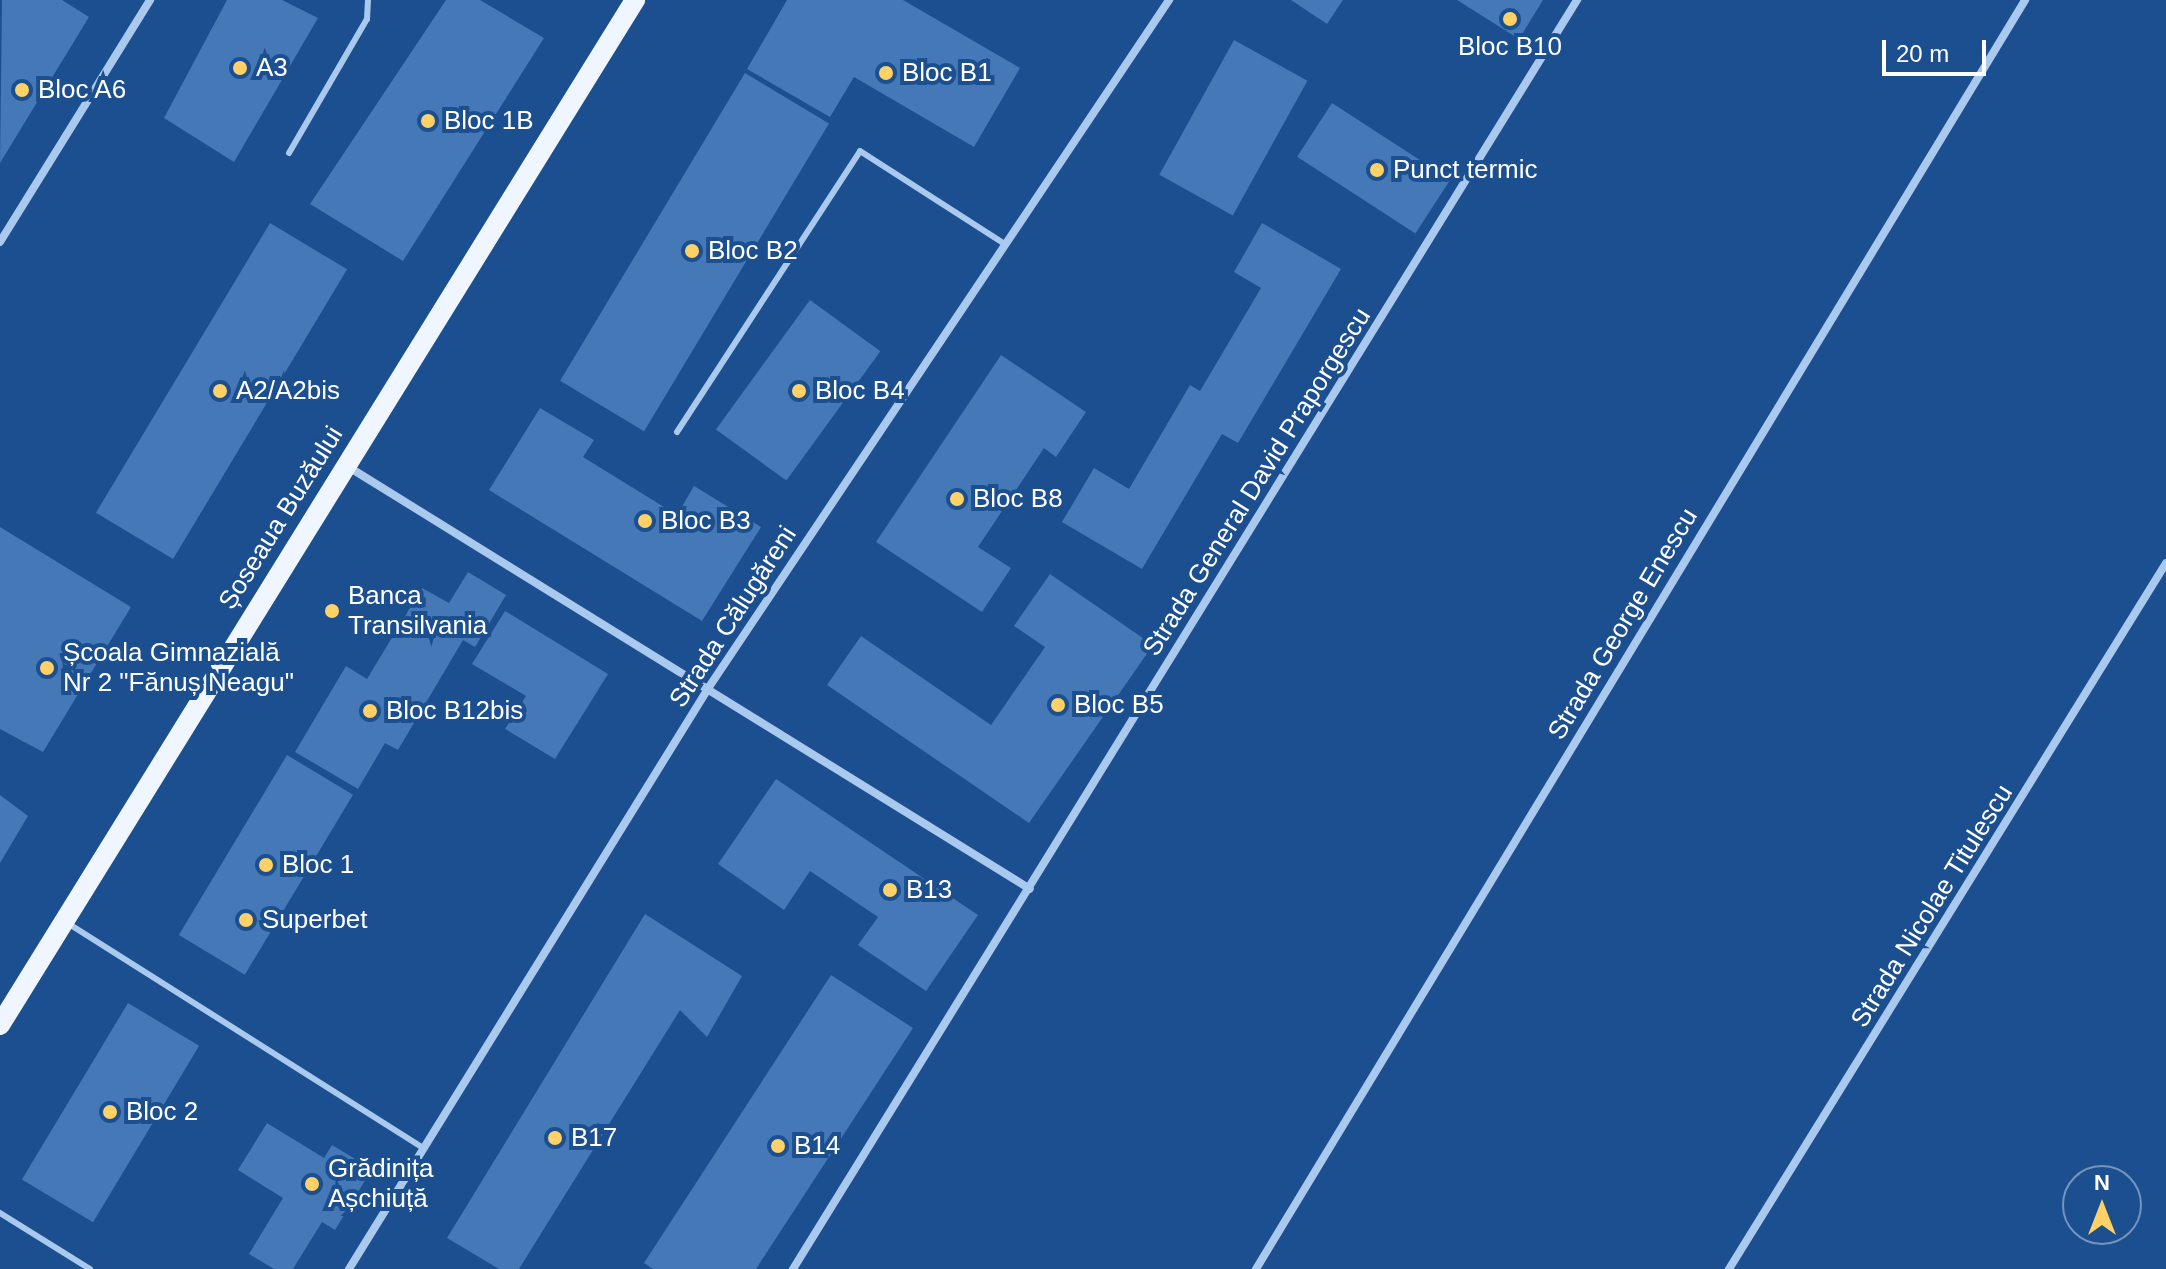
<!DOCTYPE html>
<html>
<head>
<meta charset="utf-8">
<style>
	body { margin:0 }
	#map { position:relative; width:2166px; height:1269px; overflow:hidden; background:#1b4f8f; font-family:Arial,sans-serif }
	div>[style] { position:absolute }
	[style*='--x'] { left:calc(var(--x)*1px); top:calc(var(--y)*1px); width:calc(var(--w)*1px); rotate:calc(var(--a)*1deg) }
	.building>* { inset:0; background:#4478b7; transform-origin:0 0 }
	.service>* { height:6px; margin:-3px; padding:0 3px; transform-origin:3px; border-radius:3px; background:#a9c9ee }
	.minor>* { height:8px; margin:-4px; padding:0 4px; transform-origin:4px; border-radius:4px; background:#a9c9ee }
	.primary>* { height:20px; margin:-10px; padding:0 10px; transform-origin:10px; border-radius:10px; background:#f0f6ff }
	.dots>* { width:22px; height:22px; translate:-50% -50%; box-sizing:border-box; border:4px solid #1b4f8f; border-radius:50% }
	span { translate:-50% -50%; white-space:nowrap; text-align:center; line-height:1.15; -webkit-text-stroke:8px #1b4f8f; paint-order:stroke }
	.poi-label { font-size:26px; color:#fff }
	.left { translate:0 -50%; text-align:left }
	.street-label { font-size:26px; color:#fff }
	.north { position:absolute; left:2062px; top:1165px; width:80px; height:80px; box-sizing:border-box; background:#1b4f8f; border:2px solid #7695bc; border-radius:50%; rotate:0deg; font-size:22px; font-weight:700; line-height:32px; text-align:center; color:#fff }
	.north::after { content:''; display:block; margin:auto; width:28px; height:36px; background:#ffd166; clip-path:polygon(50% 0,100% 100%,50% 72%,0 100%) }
	.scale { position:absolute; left:1882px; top:40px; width:104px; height:36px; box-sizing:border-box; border:4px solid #fff; border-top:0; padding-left:10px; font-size:24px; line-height:28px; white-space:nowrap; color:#fff; -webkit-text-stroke:6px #1b4f8f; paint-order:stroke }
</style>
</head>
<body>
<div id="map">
	<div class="building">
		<i style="clip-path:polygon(2px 0,62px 0,89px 17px,0 163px)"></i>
		<i style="clip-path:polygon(227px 0,282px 0,318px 18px,234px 162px,164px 118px)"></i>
		<i style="clip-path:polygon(446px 0,480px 0,544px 38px,403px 261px,310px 204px)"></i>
		<i style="clip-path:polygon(787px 0,903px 0,1020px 68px,974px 147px,854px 77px,830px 117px,747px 69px)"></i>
		<i style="clip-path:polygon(1291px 0,1343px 0,1327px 24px)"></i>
		<i style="clip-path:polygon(1457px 0,1543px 0,1519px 39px)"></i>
		<i style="left:1234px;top:40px;width:84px;height:154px;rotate:29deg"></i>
		<i style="left:745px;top:73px;width:98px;height:359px;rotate:31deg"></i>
		<i style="left:1332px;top:103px;width:141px;height:64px;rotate:33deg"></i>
		<i style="left:270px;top:223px;width:90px;height:338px;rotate:31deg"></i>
		<i style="clip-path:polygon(1262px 223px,1341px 269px,1238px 443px,1222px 434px,1142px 569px,1062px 522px,1094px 468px,1129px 489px,1190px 385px,1200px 391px,1261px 288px,1234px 272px)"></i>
		<i style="left:810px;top:300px;width:87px;height:160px;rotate:36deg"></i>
		<i style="clip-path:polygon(1001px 355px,1086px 412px,1056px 457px,1044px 448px,978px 547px,1011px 568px,982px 612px,876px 542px)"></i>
		<i style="clip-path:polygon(540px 408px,594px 440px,583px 457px,677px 515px,694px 486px,761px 527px,702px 621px,489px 490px)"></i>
		<i style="clip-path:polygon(0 527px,131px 607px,43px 752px,0 729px)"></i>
		<i style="clip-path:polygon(468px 572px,506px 595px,475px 647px,463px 640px,398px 750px,385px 743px,358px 789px,295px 752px,346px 666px,367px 679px,422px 588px,449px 603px)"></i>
		<i style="clip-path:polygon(1050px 574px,1153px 645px,1029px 823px,827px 685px,861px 636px,991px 725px,1045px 647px,1014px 626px)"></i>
		<i style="clip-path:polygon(505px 611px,608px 674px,555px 759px,505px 729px,526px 696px,472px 664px)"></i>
		<i style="left:287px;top:755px;width:77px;height:210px;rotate:31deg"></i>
		<i style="clip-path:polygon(776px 779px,978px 915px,926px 991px,858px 945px,878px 917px,810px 871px,784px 910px,718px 864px)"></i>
		<i style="clip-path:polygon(0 795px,28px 816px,0 863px)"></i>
		<i style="clip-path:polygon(645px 914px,742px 976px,707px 1037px,680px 1010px,519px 1269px,499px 1269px,447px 1238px)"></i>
		<i style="clip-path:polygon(831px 975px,913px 1028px,756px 1269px,653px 1269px,644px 1263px)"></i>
		<i style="left:128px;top:1003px;width:83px;height:206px;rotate:31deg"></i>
		<i style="clip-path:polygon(267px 1123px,324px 1158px,332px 1145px,372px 1169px,335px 1230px,322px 1222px,293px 1269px,274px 1269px,249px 1254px,283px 1198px,238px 1170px)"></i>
	</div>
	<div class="service">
		<i style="--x:289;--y:153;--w:155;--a:-59.8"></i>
		<i style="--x:367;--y:19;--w:19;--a:-87"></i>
		<i style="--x:677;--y:432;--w:335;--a:-56.9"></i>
		<i style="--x:860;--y:151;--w:172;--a:32.7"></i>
		<i style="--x:69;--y:924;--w:420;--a:32.3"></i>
		<i style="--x:0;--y:1213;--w:106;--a:31.9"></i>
	</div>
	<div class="minor">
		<i style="--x:0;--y:242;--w:285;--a:-58.2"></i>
		<i style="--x:347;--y:466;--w:803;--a:31.77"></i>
		<i style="--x:349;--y:1269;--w:684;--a:-58.26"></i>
		<i style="--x:709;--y:687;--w:827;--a:-56.19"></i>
		<i style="--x:793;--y:1269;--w:1492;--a:-58.29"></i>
		<i style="--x:1256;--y:1269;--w:1484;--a:-58.78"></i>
		<i style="--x:1729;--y:1269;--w:830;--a:-58.24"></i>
	</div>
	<div class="primary">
		<i style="--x:0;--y:1025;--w:1206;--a:-58.22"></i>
	</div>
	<div class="dots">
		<i style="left:1510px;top:19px;background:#ffd166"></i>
		<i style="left:240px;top:68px;background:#ffd166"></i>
		<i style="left:886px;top:73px;background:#ffd166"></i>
		<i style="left:22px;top:90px;background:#ffd166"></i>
		<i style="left:428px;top:121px;background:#ffd166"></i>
		<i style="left:1377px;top:170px;background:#ffd166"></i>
		<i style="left:692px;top:251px;background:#ffd166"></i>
		<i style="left:220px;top:391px;background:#ffd166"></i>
		<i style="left:799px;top:391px;background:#ffd166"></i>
		<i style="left:957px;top:499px;background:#ffd166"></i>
		<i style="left:645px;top:521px;background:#ffd166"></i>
		<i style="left:332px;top:611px;background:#ffd166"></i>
		<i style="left:47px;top:668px;background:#ffd166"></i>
		<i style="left:1058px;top:705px;background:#ffd166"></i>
		<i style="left:370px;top:711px;background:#ffd166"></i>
		<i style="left:266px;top:865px;background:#ffd166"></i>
		<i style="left:890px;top:890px;background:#ffd166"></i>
		<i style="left:246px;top:920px;background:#ffd166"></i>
		<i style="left:110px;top:1112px;background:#ffd166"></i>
		<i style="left:555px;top:1138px;background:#ffd166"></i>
		<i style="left:778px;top:1146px;background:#ffd166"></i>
		<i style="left:312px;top:1184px;background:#ffd166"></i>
	</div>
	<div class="poi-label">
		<span style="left:1510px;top:47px">Bloc B10</span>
		<span class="left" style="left:256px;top:68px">A3</span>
		<span class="left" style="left:902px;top:73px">Bloc B1</span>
		<span class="left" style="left:38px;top:90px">Bloc A6</span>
		<span class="left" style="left:444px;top:121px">Bloc 1B</span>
		<span class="left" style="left:1393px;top:170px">Punct termic</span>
		<span class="left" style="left:708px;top:251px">Bloc B2</span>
		<span class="left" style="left:236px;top:391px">A2/A2bis</span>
		<span class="left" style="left:815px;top:391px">Bloc B4</span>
		<span class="left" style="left:973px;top:499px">Bloc B8</span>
		<span class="left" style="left:661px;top:521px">Bloc B3</span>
		<span class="left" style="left:348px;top:611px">Banca<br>Transilvania</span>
		<span class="left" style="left:63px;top:668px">Școala Gimnazială<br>Nr 2 "Fănuș Neagu"</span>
		<span class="left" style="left:1074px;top:705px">Bloc B5</span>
		<span class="left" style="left:386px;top:711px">Bloc B12bis</span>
		<span class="left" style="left:282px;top:865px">Bloc 1</span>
		<span class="left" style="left:906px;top:890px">B13</span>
		<span class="left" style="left:262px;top:920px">Superbet</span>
		<span class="left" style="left:126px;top:1112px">Bloc 2</span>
		<span class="left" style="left:571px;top:1138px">B17</span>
		<span class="left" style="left:794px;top:1146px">B14</span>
		<span class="left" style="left:328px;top:1184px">Grădinița<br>Așchiuță</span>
	</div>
	<div class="street-label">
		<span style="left:1257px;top:482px;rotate:-58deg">Strada General David Praporgescu</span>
		<span style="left:281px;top:518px;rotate:-58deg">Șoseaua Buzăului</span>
		<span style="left:733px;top:617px;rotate:-57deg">Strada Călugăreni</span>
		<span style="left:1623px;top:624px;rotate:-59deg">Strada George Enescu</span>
		<span style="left:1932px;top:906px;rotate:-58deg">Strada Nicolae Titulescu</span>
	</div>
	<div class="north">N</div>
	<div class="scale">20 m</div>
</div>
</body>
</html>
